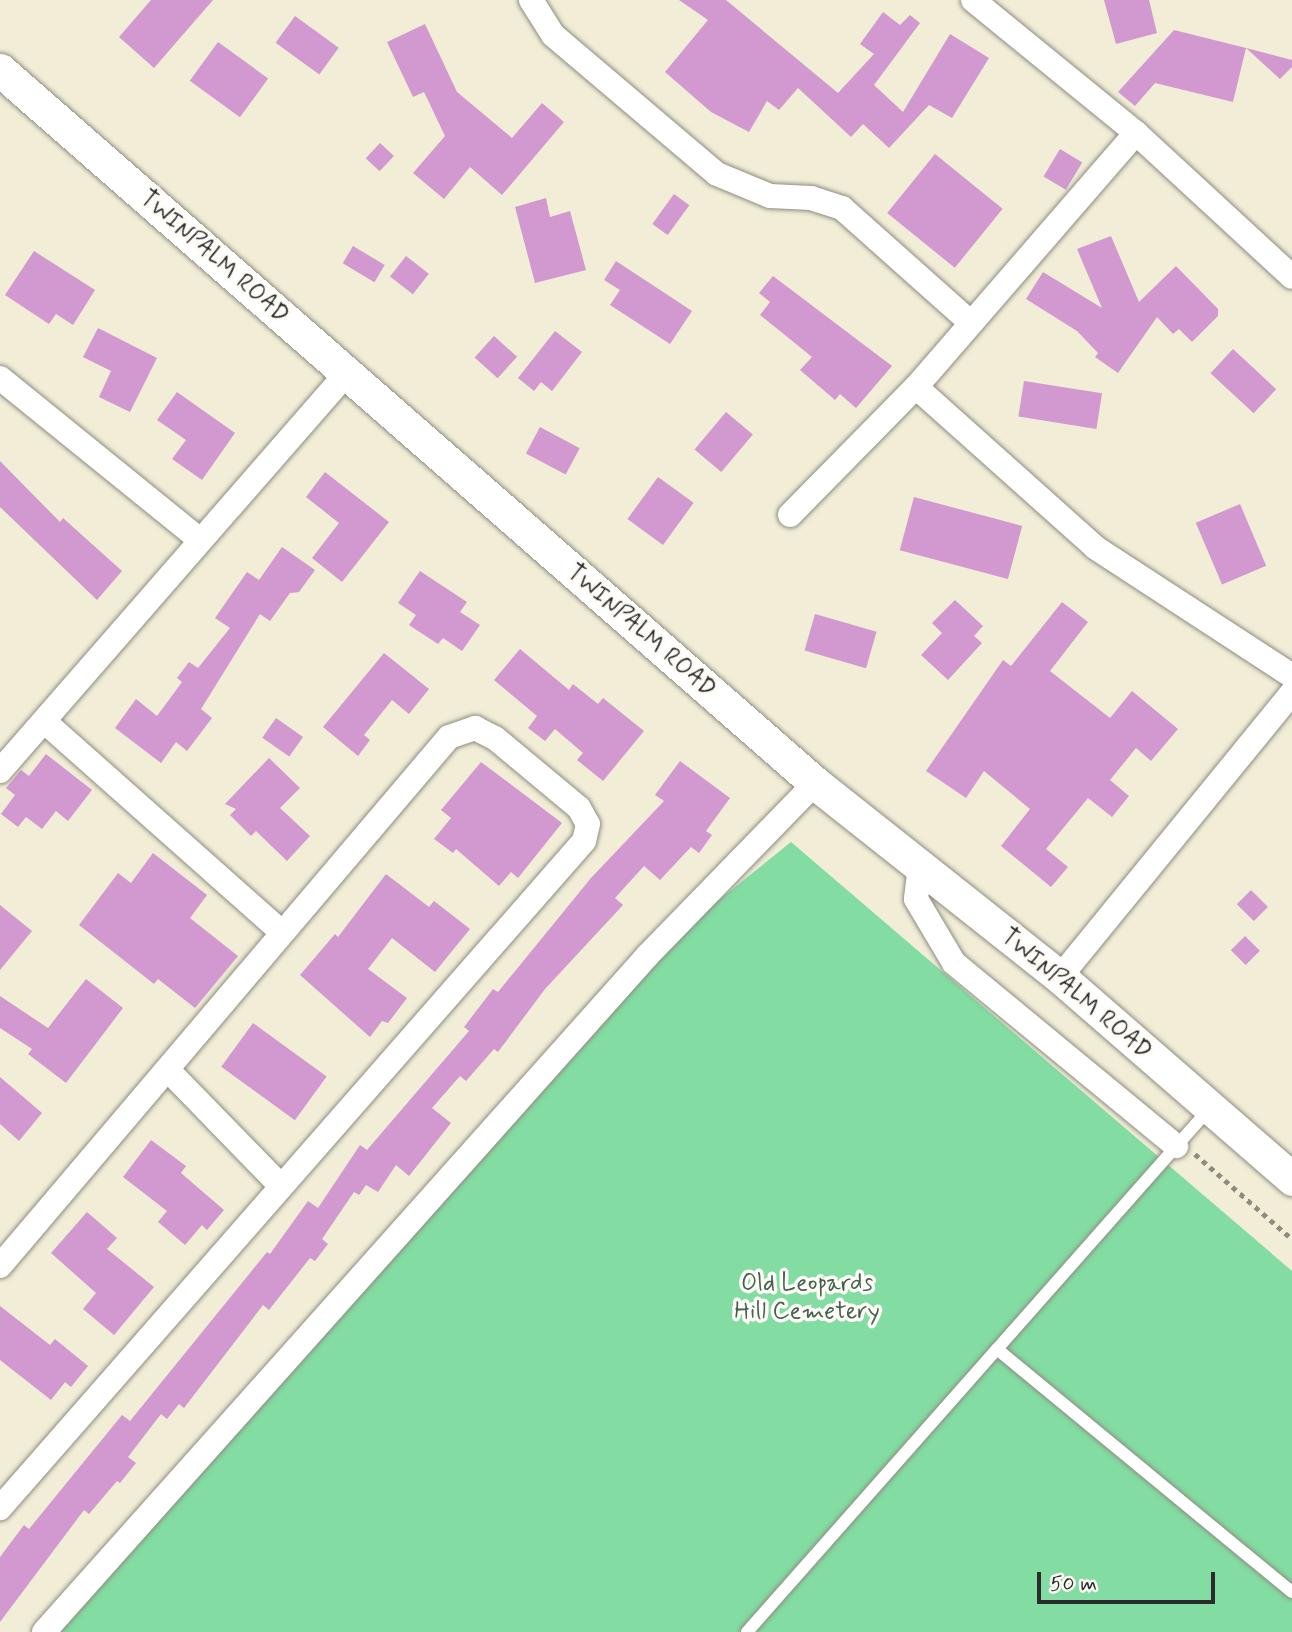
<!DOCTYPE html>
<html>
<head>
<meta charset="utf-8">
<style>
	body { margin:0 }
	#map { position:relative; width:1292px; height:1632px; overflow:hidden; background:#f1edd6; font-family:Mynerve,sans-serif }
	div>[style] { position:absolute }
	[style*='--x'] { left:calc(var(--x)*1px); top:calc(var(--y)*1px); width:calc(var(--w)*1px); rotate:calc(var(--a)*1deg) }
	.green>* { inset:0; background:#83dca1 }
	.building>* { inset:0; background:#d199d0; transform-origin:0 0 }
	.path>* { height:4.5px; margin-top:-2.25px; transform-origin:0; background:repeating-linear-gradient(90deg,#8e8c80 0 5px,transparent 0 10px) }
	.roads { filter:drop-shadow(0 0 2px #8e8c80) drop-shadow(0 0 2px #8e8c80) }
	.service>* { height:12px; margin:-6px; padding:0 6px; transform-origin:6px; border-radius:6px; background:#fff }
	.minor>* { height:24px; margin:-12px; padding:0 12px; transform-origin:12px; border-radius:12px; background:#fff }
	.secondary>* { height:33px; margin:-16.5px; padding:0 16.5px; transform-origin:16.5px; border-radius:16.5px; background:#fff }
	span { translate:-50% -50%; white-space:nowrap; text-align:center; line-height:1.15; -webkit-text-stroke:7px #fdfcf7; paint-order:stroke }
	.street-label { font-size:24px; color:#2b2b2b }
	.park-label { font-size:24px; color:#45604e }
	.scale { position:absolute; left:1037px; top:1572px; width:178px; height:32px; box-sizing:border-box; border:4px solid #2b2b2b; border-top:0; padding-left:9px; font-size:21px; line-height:24px; white-space:nowrap; color:#2b2b2b; -webkit-text-stroke:5px #fdfcf7; paint-order:stroke }
</style>
</head>
<body>
<div id="map">
	<div class="green">
		<i style="clip-path:polygon(791px 842px,1292px 1271px,1292px 1632px,56px 1632px,699px 916px)"></i>
	</div>
	<div class="building">
		<i style="clip-path:polygon(151px 0,213px 0,154px 68px,119px 37px)"></i>
		<i style="clip-path:polygon(679px 0,726px 0,838px 93px,874px 54px,860px 44px,883px 12px,900px 25px,910px 15px,920px 23px,874px 85px,903px 112px,950px 34px,989px 58px,952px 118px,929px 105px,889px 148px,863px 124px,851px 137px,798px 88px,779px 110px,767px 101px,749px 132px,711px 112px,665px 72px,708px 20px)"></i>
		<i style="clip-path:polygon(1104px 0,1149px 0,1157px 33px,1116px 44px)"></i>
		<i style="left:295px;top:16px;width:54px;height:33px;rotate:36deg"></i>
		<i style="clip-path:polygon(425px 24px,457px 92px,512px 138px,542px 103px,564px 122px,502px 195px,470px 167px,444px 199px,413px 173px,445px 136px,424px 92px,413px 97px,387px 42px)"></i>
		<i style="clip-path:polygon(1174px 30px,1246px 48px,1233px 102px,1155px 83px,1135px 106px,1118px 92px)"></i>
		<i style="left:218px;top:42px;width:62px;height:48px;rotate:36deg"></i>
		<i style="clip-path:polygon(1246px 48px,1292px 60px,1292px 67px,1280px 79px)"></i>
		<i style="left:380px;top:143px;width:19px;height:21px;rotate:43deg"></i>
		<i style="left:1060px;top:149px;width:26px;height:32px;rotate:31deg"></i>
		<i style="left:935px;top:154px;width:87px;height:76px;rotate:39deg"></i>
		<i style="left:674px;top:194px;width:19px;height:37px;rotate:36deg"></i>
		<i style="clip-path:polygon(546px 198px,550px 217px,570px 211px,586px 270px,535px 283px,515px 207px)"></i>
		<i style="clip-path:polygon(1111px 236px,1139px 302px,1176px 266px,1218px 309px,1218px 316px,1192px 342px,1179px 329px,1173px 334px,1157px 317px,1118px 373px,1095px 357px,1098px 353px,1077px 331px,1026px 299px,1043px 272px,1102px 308px,1077px 249px)"></i>
		<i style="left:353px;top:246px;width:37px;height:20px;rotate:31deg"></i>
		<i style="clip-path:polygon(34px 251px,95px 290px,73px 325px,56px 314px,49px 324px,5px 295px)"></i>
		<i style="left:406px;top:256px;width:29px;height:26px;rotate:38deg"></i>
		<i style="clip-path:polygon(616px 261px,692px 311px,670px 344px,610px 305px,620px 290px,604px 280px)"></i>
		<i style="clip-path:polygon(773px 276px,892px 366px,856px 408px,840px 394px,835px 400px,800px 370px,812px 357px,760px 315px,770px 302px,759px 293px)"></i>
		<i style="clip-path:polygon(98px 328px,157px 358px,130px 412px,99px 397px,111px 371px,83px 357px)"></i>
		<i style="clip-path:polygon(555px 331px,582px 352px,552px 391px,541px 382px,534px 391px,518px 378px)"></i>
		<i style="left:494px;top:336px;width:31px;height:29px;rotate:42deg"></i>
		<i style="left:1233px;top:349px;width:59px;height:33px;rotate:43deg"></i>
		<i style="left:1024px;top:381px;width:79px;height:36px;rotate:9deg"></i>
		<i style="clip-path:polygon(177px 392px,235px 433px,202px 480px,172px 459px,186px 440px,157px 420px)"></i>
		<i style="left:726px;top:412px;width:35px;height:49px;rotate:40deg"></i>
		<i style="left:540px;top:427px;width:45px;height:30px;rotate:28deg"></i>
		<i style="clip-path:polygon(0 461px,60px 522px,63px 518px,122px 571px,97px 600px,0 507px)"></i>
		<i style="clip-path:polygon(325px 472px,389px 522px,342px 582px,312px 558px,339px 523px,306px 497px)"></i>
		<i style="left:658px;top:477px;width:44px;height:52px;rotate:36deg"></i>
		<i style="left:914px;top:497px;width:112px;height:55px;rotate:15deg"></i>
		<i style="left:1240px;top:504px;width:67px;height:48px;rotate:67deg"></i>
		<i style="clip-path:polygon(282px 547px,315px 570px,299px 592px,290px 593px,270px 621px,260px 614px,201px 709px,212px 718px,187px 751px,176px 742px,161px 763px,115px 728px,136px 699px,157px 716px,182px 682px,177px 678px,189px 662px,198px 668px,230px 628px,215px 618px,247px 572px,259px 580px)"></i>
		<i style="clip-path:polygon(420px 571px,467px 602px,460px 612px,480px 625px,462px 651px,443px 638px,438px 644px,409px 625px,416px 615px,398px 603px)"></i>
		<i style="clip-path:polygon(955px 600px,983px 626px,974px 636px,982px 643px,948px 680px,921px 655px,942px 633px,932px 623px)"></i>
		<i style="clip-path:polygon(1062px 602px,1088px 622px,1050px 671px,1110px 718px,1132px 691px,1178px 729px,1151px 761px,1136px 748px,1110px 780px,1129px 796px,1112px 817px,1088px 798px,1046px 849px,1068px 867px,1051px 887px,1001px 846px,1030px 809px,984px 771px,966px 798px,926px 771px,1003px 660px,1011px 666px)"></i>
		<i style="left:815px;top:614px;width:64px;height:38px;rotate:16deg"></i>
		<i style="clip-path:polygon(520px 649px,569px 690px,573px 684px,598px 704px,603px 698px,644px 731px,603px 781px,577px 760px,583px 753px,555px 729px,545px 741px,528px 728px,537px 716px,494px 680px)"></i>
		<i style="clip-path:polygon(384px 653px,429px 689px,409px 714px,392px 700px,364px 735px,370px 740px,358px 756px,323px 727px)"></i>
		<i style="left:276px;top:718px;width:33px;height:24px;rotate:35deg"></i>
		<i style="clip-path:polygon(46px 754px,92px 790px,68px 821px,56px 811px,42px 829px,26px 817px,18px 827px,1px 814px,15px 795px,6px 788px,21px 770px,29px 776px)"></i>
		<i style="clip-path:polygon(269px 758px,300px 788px,280px 808px,310px 836px,287px 861px,256px 831px,251px 836px,230px 815px,236px 809px,225px 804px)"></i>
		<i style="clip-path:polygon(680px 761px,730px 798px,706px 831px,712px 835px,699px 853px,691px 847px,660px 880px,644px 866px,615px 898px,623px 905px,545px 989px,498px 1052px,494px 1049px,466px 1081px,460px 1076px,432px 1108px,451px 1123px,409px 1176px,396px 1165px,378px 1192px,366px 1185px,359px 1195px,354px 1192px,322px 1239px,328px 1244px,315px 1261px,310px 1258px,269px 1310px,263px 1305px,184px 1408px,179px 1404px,167px 1419px,161px 1414px,128px 1457px,136px 1463px,120px 1483px,117px 1481px,89px 1514px,84px 1510px,0 1622px,0 1557px,24px 1525px,29px 1529px,122px 1415px,130px 1421px,267px 1252px,270px 1254px,308px 1201px,318px 1208px,360px 1145px,367px 1150px,469px 1031px,464px 1027px,493px 989px,498px 992px,591px 878px,664px 801px,655px 795px)"></i>
		<i style="clip-path:polygon(481px 762px,562px 823px,518px 878px,511px 872px,499px 886px,456px 849px,453px 853px,434px 839px,451px 818px,441px 810px)"></i>
		<i style="clip-path:polygon(153px 853px,207px 895px,190px 918px,238px 956px,195px 1008px,158px 979px,154px 984px,79px 925px,118px 873px,131px 883px)"></i>
		<i style="clip-path:polygon(386px 874px,429px 907px,434px 901px,470px 929px,435px 972px,392px 938px,368px 969px,407px 998px,388px 1023px,382px 1021px,370px 1037px,300px 975px,335px 934px,338px 937px)"></i>
		<i style="left:1251px;top:890px;width:24px;height:20px;rotate:45deg"></i>
		<i style="clip-path:polygon(0 905px,32px 931px,0 970px)"></i>
		<i style="left:1245px;top:936px;width:21px;height:20px;rotate:45deg"></i>
		<i style="clip-path:polygon(86px 979px,123px 1008px,66px 1083px,28px 1054px,32px 1049px,0 1028px,0 996px,48px 1028px)"></i>
		<i style="left:253px;top:1023px;width:91px;height:54px;rotate:36deg"></i>
		<i style="clip-path:polygon(0 1077px,42px 1113px,19px 1141px,0 1124px)"></i>
		<i style="clip-path:polygon(151px 1140px,186px 1166px,181px 1173px,224px 1210px,207px 1230px,202px 1225px,185px 1245px,158px 1222px,167px 1211px,123px 1177px)"></i>
		<i style="clip-path:polygon(87px 1212px,117px 1238px,107px 1249px,154px 1287px,114px 1335px,83px 1309px,96px 1293px,51px 1253px)"></i>
		<i style="clip-path:polygon(0 1306px,50px 1345px,55px 1339px,88px 1366px,71px 1387px,65px 1382px,51px 1400px,0 1360px)"></i>
	</div>
	<div class="path">
		<i style="--x:1195;--y:1154;--w:129;--a:41.2"></i>
	</div>
	<div class="roads">
		<div class="service">
			<i style="--x:997;--y:1349;--w:382;--a:39.5"></i>
			<i style="--x:747;--y:1632;--w:699;--a:-48.54"></i>
		</div>
		<div class="minor">
			<i style="--x:531;--y:0;--w:41;--a:57.8"></i>
			<i style="--x:553;--y:35;--w:215;--a:40.3"></i>
			<i style="--x:717;--y:174;--w:57;--a:22.5"></i>
			<i style="--x:770;--y:196;--w:41;--a:2.8"></i>
			<i style="--x:811;--y:198;--w:33;--a:18"></i>
			<i style="--x:842;--y:208;--w:171;--a:41.7"></i>
			<i style="--x:973;--y:0;--w:210;--a:39.2"></i>
			<i style="--x:1136;--y:133;--w:212;--a:42.7"></i>
			<i style="--x:0;--y:378;--w:257;--a:39"></i>
			<i style="--x:916;--y:387;--w:241;--a:41.8"></i>
			<i style="--x:1096;--y:548;--w:234;--a:33.1"></i>
			<i style="--x:790;--y:515;--w:180;--a:-45.5"></i>
			<i style="--x:916;--y:387;--w:336;--a:-49.1"></i>
			<i style="--x:45;--y:722;--w:314;--a:41.6"></i>
			<i style="--x:0;--y:771;--w:528;--a:-48.92"></i>
			<i style="--x:920;--y:866;--w:33;--a:97"></i>
			<i style="--x:916;--y:899;--w:74;--a:59.3"></i>
			<i style="--x:954;--y:963;--w:288;--a:39.5"></i>
			<i style="--x:1060;--y:977;--w:367;--a:-50.8"></i>
			<i style="--x:168;--y:1070;--w:161;--a:45.8"></i>
			<i style="--x:0;--y:1266;--w:694;--a:-49.68"></i>
			<i style="--x:449;--y:737;--w:28;--a:-19"></i>
			<i style="--x:475;--y:728;--w:22;--a:27"></i>
			<i style="--x:495;--y:738;--w:109;--a:39.8"></i>
			<i style="--x:579;--y:808;--w:18;--a:61"></i>
			<i style="--x:588;--y:824;--w:17;--a:103"></i>
			<i style="--x:584;--y:841;--w:887;--a:131.2"></i>
			<i style="--x:44;--y:1632;--w:907;--a:-48.26"></i>
			<i style="--x:648;--y:955;--w:240;--a:-45.8"></i>
		</div>
		<div class="secondary">
			<i style="--x:0;--y:70;--w:1083;--a:41.18"></i>
			<i style="--x:815;--y:783;--w:313;--a:38.4"></i>
			<i style="--x:1060;--y:977;--w:308;--a:41"></i>
		</div>
	</div>
	<div class="street-label">
		<span style="left:214px;top:257px;rotate:41deg">TWINPALM ROAD</span>
		<span style="left:641px;top:631px;rotate:41deg">TWINPALM ROAD</span>
		<span style="left:1076px;top:994px;rotate:40deg">TWINPALM ROAD</span>
	</div>
	<div class="park-label">
		<span style="left:807px;top:1298px">Old Leopards<br>Hill Cemetery</span>
	</div>
	<div class="scale">50 m</div>
</div>
</body>
</html>
